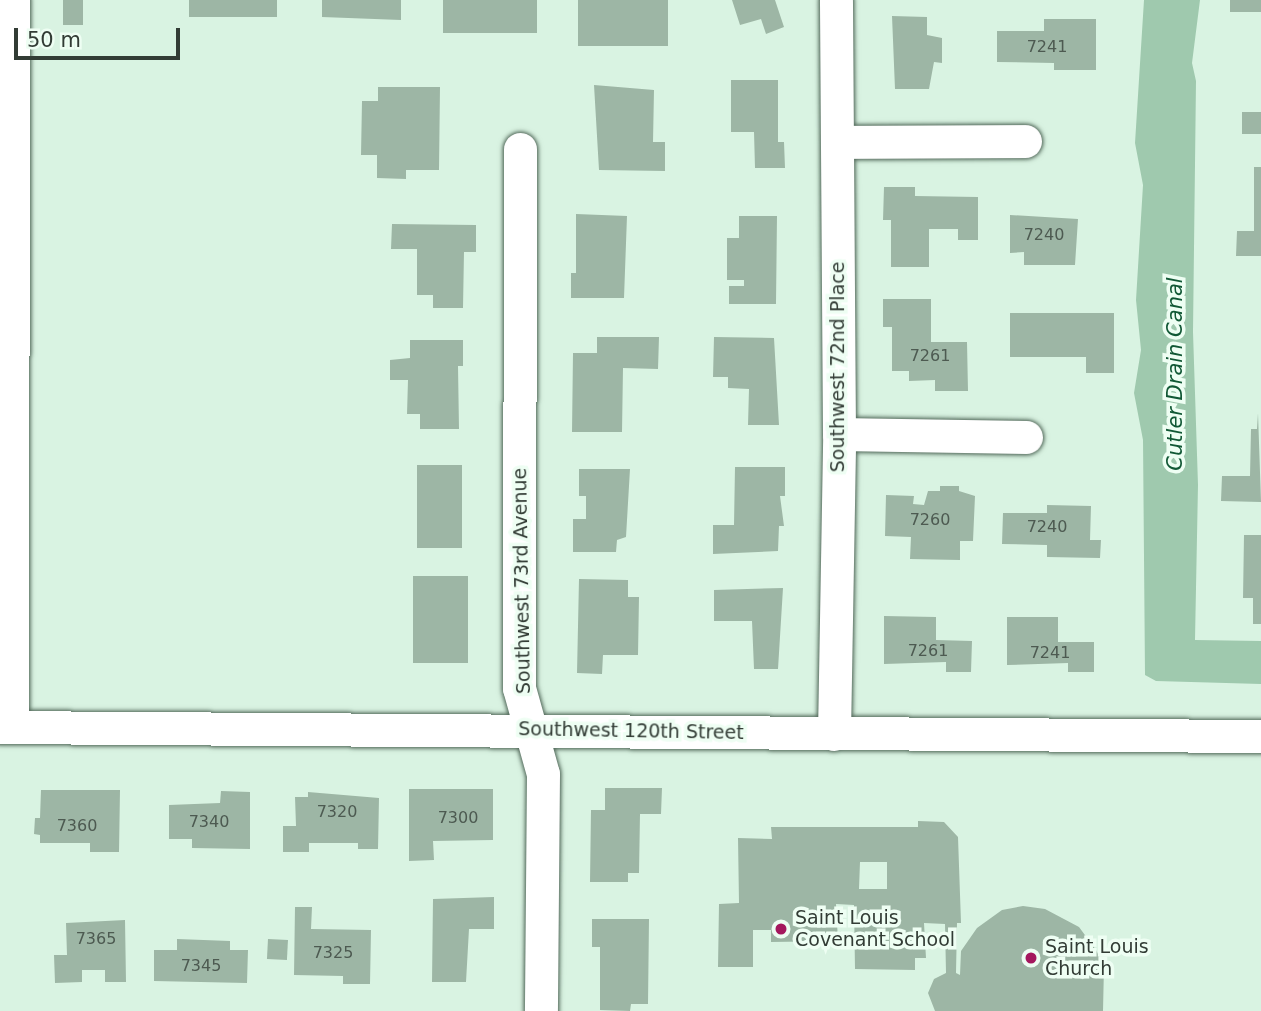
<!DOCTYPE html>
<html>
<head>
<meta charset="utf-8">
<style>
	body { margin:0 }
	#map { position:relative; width:1261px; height:1011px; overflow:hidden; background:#d9f3e2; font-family:"DejaVu Sans",sans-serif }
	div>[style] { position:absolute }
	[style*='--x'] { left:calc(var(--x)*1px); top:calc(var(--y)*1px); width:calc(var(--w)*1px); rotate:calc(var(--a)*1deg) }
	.water>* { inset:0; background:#9fc9ae }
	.building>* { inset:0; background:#9db6a5; transform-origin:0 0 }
	.roads { filter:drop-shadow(0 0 2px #536a5b) drop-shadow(0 0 2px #536a5b) }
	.minor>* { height:33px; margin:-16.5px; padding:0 16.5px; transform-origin:16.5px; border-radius:16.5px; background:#fff }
	.dots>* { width:19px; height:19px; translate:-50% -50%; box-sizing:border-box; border:4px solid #eefef3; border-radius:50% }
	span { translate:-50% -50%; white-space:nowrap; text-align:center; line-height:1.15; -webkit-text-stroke:7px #eefef3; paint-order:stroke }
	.number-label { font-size:16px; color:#4d5a51 }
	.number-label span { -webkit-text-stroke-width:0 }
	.street-label { font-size:19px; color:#323c35 }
	.poi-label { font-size:19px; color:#323c35 }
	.left { translate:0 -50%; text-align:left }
	.water-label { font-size:21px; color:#115835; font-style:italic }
	.scale { position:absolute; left:14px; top:28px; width:166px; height:32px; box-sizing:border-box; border:4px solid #323c35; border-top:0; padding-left:9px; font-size:21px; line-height:24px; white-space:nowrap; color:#323c35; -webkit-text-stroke:5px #eefef3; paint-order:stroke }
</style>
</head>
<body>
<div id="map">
	<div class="water">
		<i style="clip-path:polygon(1144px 0,1200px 0,1192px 63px,1196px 81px,1193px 332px,1198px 485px,1195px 640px,1261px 641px,1261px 684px,1156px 681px,1145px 675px,1143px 440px,1134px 393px,1141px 350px,1136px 300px,1143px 185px,1135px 143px)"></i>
	</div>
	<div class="building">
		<i style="left:63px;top:0;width:20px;height:25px"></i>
		<i style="left:189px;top:0;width:88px;height:17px"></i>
		<i style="clip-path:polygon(322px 0,401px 0,401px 20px,322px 17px)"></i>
		<i style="left:443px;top:0;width:94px;height:33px"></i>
		<i style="left:578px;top:0;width:90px;height:46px"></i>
		<i style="clip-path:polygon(732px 0,775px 0,784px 27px,766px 34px,761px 19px,740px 25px)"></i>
		<i style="left:1230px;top:0;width:31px;height:12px"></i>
		<i style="clip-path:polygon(892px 16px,927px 17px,927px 35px,942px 38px,942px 63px,934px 62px,929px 89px,895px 89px)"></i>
		<i style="clip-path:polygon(1044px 19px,1096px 19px,1096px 70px,1054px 70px,1054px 63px,997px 62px,997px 31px,1044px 31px)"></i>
		<i style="clip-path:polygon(731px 80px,778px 80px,778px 142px,784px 142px,785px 168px,755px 168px,754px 132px,731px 132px)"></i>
		<i style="clip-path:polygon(594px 85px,654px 90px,653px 142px,665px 142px,665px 171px,599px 170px)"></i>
		<i style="clip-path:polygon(378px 87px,440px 87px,439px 170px,406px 170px,406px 179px,377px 178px,377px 155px,361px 155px,362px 101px,378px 101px)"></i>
		<i style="left:1261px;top:112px;width:22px;height:19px;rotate:90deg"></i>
		<i style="clip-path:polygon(1254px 167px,1261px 167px,1261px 256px,1236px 256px,1237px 231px,1254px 231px)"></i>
		<i style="clip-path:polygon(884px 187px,915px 187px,915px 196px,978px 197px,978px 240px,958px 240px,958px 229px,929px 229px,929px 267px,891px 267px,891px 220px,883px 220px)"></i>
		<i style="clip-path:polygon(576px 214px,627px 216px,624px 298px,571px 298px,571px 273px,576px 273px)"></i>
		<i style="clip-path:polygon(1010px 215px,1078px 219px,1075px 265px,1024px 265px,1024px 252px,1010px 253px)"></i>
		<i style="clip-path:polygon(739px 216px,777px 216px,776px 304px,729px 304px,729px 286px,744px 286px,744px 280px,727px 280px,727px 238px,739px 238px)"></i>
		<i style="clip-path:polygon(392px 224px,476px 225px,476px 252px,464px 252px,463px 308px,433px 308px,433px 295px,417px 295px,417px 249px,391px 249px)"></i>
		<i style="clip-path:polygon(883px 299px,931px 299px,931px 342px,967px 342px,968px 391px,935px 391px,935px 380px,909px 381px,909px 371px,892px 371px,892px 327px,883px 327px)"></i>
		<i style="clip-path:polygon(1010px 313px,1114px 313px,1114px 373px,1086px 373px,1086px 357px,1010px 357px)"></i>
		<i style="clip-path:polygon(597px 337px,659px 337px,658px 369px,623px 368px,622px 432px,572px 432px,573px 353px,597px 353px)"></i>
		<i style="clip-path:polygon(714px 337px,774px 338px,779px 425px,748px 425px,749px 389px,728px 388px,728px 377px,713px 377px)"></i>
		<i style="clip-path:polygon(410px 340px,463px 340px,463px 366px,458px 366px,459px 429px,420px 429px,420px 414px,407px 414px,408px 380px,390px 380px,390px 360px,410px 358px)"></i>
		<i style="clip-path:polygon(1258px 413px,1261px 502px,1221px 501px,1222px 476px,1250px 476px,1251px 429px,1257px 429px)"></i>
		<i style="left:417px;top:465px;width:45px;height:83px"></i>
		<i style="clip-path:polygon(735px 467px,785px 467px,785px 496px,780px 496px,784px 526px,779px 526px,778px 551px,713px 554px,713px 525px,734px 525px)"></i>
		<i style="clip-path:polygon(579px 469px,630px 469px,626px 537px,617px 540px,616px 552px,573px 552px,573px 519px,586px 519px,586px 496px,579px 496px)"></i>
		<i style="clip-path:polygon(940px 486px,959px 486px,959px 491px,975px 496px,973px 541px,960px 541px,960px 560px,910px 559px,911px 537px,885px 536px,886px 495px,914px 496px,913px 504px,924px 505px,928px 491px,940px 491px)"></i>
		<i style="clip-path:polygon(1047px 505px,1091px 506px,1090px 540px,1101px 540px,1100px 558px,1047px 557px,1047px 545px,1002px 544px,1003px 513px,1047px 513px)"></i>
		<i style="clip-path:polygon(1244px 535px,1261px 535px,1261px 624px,1253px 624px,1253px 598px,1243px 598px)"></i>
		<i style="left:413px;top:576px;width:55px;height:87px"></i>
		<i style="clip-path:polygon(579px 579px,628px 580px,628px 597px,639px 597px,638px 655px,603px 655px,602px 674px,577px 673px)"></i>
		<i style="clip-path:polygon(783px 588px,778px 669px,754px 669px,752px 621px,714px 621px,714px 590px)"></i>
		<i style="clip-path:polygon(884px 616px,936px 617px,936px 640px,972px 641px,971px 672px,946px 672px,946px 662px,884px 664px)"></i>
		<i style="clip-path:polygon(1007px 617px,1058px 617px,1058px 642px,1094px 642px,1094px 672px,1068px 672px,1068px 663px,1007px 665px)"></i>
		<i style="clip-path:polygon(605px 788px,662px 788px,661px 814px,640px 814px,639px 873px,628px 873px,628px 882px,590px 882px,591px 810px,605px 810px)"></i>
		<i style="clip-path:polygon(409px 789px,493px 789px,493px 840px,433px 841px,434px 860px,409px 861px)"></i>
		<i style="clip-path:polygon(41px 790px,120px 790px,119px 852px,90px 852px,90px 843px,40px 843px,40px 835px,34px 834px,35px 818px,40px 818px)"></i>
		<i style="clip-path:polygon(221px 791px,250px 792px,250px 849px,192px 848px,192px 839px,169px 839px,169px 805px,220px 803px)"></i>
		<i style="clip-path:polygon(308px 792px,379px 798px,378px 849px,358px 849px,358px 843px,309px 843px,309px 852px,283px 852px,283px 826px,296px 826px,295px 797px,308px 797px)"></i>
		<i style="clip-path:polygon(evenodd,918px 821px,944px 822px,958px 837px,961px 923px,957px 923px,956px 973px,960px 975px,961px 951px,977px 928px,1002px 910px,1023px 906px,1045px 909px,1079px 927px,1096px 950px,1104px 966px,1103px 1011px,935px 1011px,928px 993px,934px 979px,946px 973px,945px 924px,924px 923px,926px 958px,915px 958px,915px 970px,855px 969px,854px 905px,836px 904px,838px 941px,771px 942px,771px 930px,753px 930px,753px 967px,718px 967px,719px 904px,739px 903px,738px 838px,772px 839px,771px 827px,918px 827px,918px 821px,860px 862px,887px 862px,887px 889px,859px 889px,860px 862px)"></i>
		<i style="clip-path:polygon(494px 897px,494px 929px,469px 929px,466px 982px,432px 982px,433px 899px)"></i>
		<i style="clip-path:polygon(295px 907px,312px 907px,311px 929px,371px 930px,370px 984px,343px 984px,343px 976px,294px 975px)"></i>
		<i style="clip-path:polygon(592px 919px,649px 919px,648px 1004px,631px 1004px,630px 1011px,600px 1010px,600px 947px,592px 947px)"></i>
		<i style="clip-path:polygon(125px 920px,126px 982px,105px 982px,105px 970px,82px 970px,82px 982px,55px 983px,54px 955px,67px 955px,66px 923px)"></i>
		<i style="clip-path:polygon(177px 939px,230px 941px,230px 950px,248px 950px,247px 983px,154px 981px,154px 950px,177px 950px)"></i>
		<i style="left:268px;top:939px;width:20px;height:20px;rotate:3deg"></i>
	</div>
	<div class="roads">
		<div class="minor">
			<i style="--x:837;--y:142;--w:188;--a:-0.3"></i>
			<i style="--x:520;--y:149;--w:539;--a:90.11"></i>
			<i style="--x:519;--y:688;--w:89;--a:74.4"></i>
			<i style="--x:543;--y:774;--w:237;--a:90.5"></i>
			<i style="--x:839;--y:434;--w:187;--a:0.9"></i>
			<i style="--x:0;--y:727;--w:1261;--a:0.41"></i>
			<i style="--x:12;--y:727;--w:727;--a:-89.92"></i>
			<i style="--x:834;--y:734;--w:300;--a:-89"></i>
			<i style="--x:839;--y:434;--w:434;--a:-90.4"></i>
		</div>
	</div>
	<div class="dots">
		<i style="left:781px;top:929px;background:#a4185e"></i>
		<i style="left:1031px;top:958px;background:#a4185e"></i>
	</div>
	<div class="number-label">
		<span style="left:1047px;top:47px">7241</span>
		<span style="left:1044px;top:235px">7240</span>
		<span style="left:930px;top:356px">7261</span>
		<span style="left:930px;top:520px">7260</span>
		<span style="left:1047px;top:527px">7240</span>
		<span style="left:928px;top:651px">7261</span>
		<span style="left:1050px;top:653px">7241</span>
		<span style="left:337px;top:812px">7320</span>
		<span style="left:458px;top:818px">7300</span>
		<span style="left:209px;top:822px">7340</span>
		<span style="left:77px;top:826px">7360</span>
		<span style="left:96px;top:939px">7365</span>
		<span style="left:333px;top:953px">7325</span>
		<span style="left:201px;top:966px">7345</span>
	</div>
	<div class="street-label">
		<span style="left:838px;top:367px;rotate:-90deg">Southwest 72nd Place</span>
		<span style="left:522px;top:581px;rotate:-91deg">Southwest 73rd Avenue</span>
		<span style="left:631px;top:731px;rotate:1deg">Southwest 120th Street</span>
	</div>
	<div class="poi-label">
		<span class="left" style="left:795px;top:929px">Saint Louis<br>Covenant School</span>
		<span class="left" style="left:1045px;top:958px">Saint Louis<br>Church</span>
	</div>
	<div class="water-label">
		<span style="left:1175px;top:374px;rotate:-90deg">Cutler Drain Canal</span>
	</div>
	<div class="scale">50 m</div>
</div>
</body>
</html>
